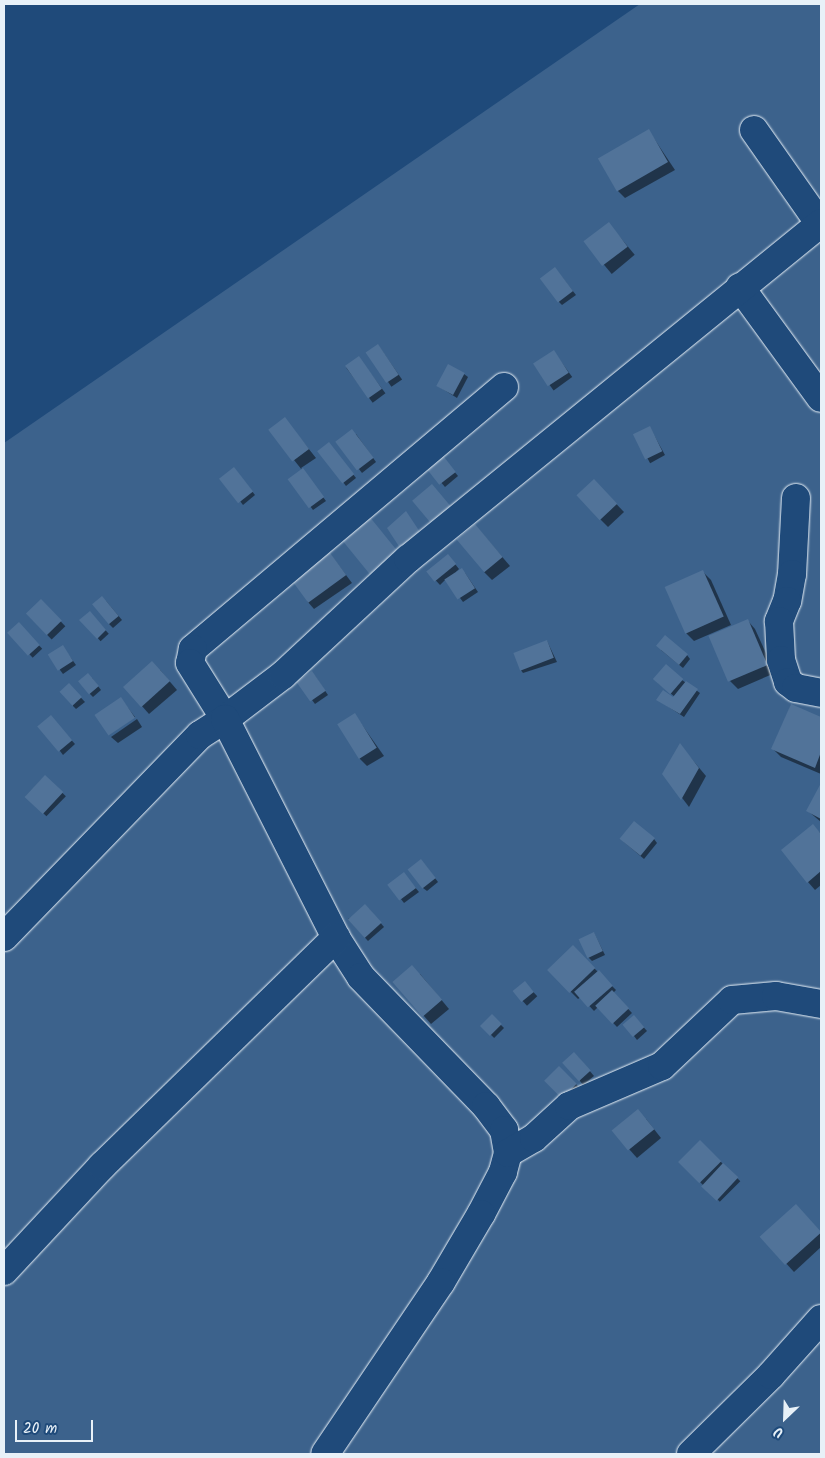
<!DOCTYPE html>
<html>
<head>
<meta charset="utf-8">
<style>
	body { margin:0 }
	#map { position:relative; width:825px; height:1458px; overflow:hidden; background:#1f4a7a; font-family:Kalam,sans-serif }
	div>[style] { position:absolute }
	[style*='--x'] { left:calc(var(--x)*1px); top:calc(var(--y)*1px); width:calc(var(--w)*1px); rotate:calc(var(--a)*1deg) }
	.green>* { inset:0; background:#3c628c }
	.shadow>* { inset:0; background:#0007; transform-origin:0 0 }
	.building>* { inset:0; background:#517399; transform-origin:0 0 }
	.roads { filter:drop-shadow(0 0 1px #e8f1f8) drop-shadow(0 0 1px #e8f1f8) }
	.minor>* { height:28px; margin:-14px; padding:0 14px; transform-origin:14px; border-radius:14px; background:#1f4a7a }
	span { translate:-50% -50%; white-space:nowrap; text-align:center; line-height:1.15; -webkit-text-stroke:4px #1f4a7a; paint-order:stroke }
	.frame { position:absolute; inset:0; border:5px solid #e8f1f8; pointer-events:none }
	.north { position:absolute; left:760px; top:1393px; width:50px; height:50px; -webkit-text-stroke:4px #1f4a7a; paint-order:stroke; rotate:204deg; font-size:14px; font-weight:700; line-height:20px; text-align:center; color:#e8f1f8 }
	.north::after { content:''; display:block; margin:auto; width:18px; height:22px; background:#e8f1f8; clip-path:polygon(50% 0,100% 100%,50% 72%,0 100%) }
	.scale { position:absolute; left:15px; top:1420px; width:78px; height:22px; box-sizing:border-box; border:2px solid #e8f1f8; border-top:0; padding-left:6px; font-size:15px; line-height:18px; white-space:nowrap; color:#e8f1f8; -webkit-text-stroke:4px #1f4a7a; paint-order:stroke }
</style>
</head>
<body>
<div id="map">
	<div class="green">
		<i style="clip-path:polygon(640px 4px,821px 4px,821px 1454px,4px 1454px,4px 443px)"></i>
	</div>
	<div class="shadow">
		<i style="clip-path:polygon(649px 131px,675px 170px,625px 198px,617px 190px)"></i>
		<i style="left:609px;top:224px;width:40px;height:30px;rotate:50deg"></i>
		<i style="clip-path:polygon(558px 272px,576px 295px,562px 305px,559px 302px)"></i>
		<i style="left:378px;top:345px;width:42px;height:13px;rotate:55deg"></i>
		<i style="left:554px;top:352px;width:31px;height:23px;rotate:54deg"></i>
		<i style="left:359px;top:358px;width:44px;height:16px;rotate:53deg"></i>
		<i style="clip-path:polygon(464px 374px,468px 377px,457px 398px,438px 386px)"></i>
		<i style="clip-path:polygon(285px 419px,316px 458px,301px 468px,326px 501px,313px 510px,290px 479px,302px 470px,270px 430px)"></i>
		<i style="left:650px;top:428px;width:31px;height:17px;rotate:61deg"></i>
		<i style="clip-path:polygon(356px 434px,376px 462px,362px 473px,338px 442px)"></i>
		<i style="clip-path:polygon(332px 447px,356px 478px,346px 486px,343px 482px)"></i>
		<i style="clip-path:polygon(444px 459px,458px 476px,445px 487px,427px 466px)"></i>
		<i style="clip-path:polygon(237px 472px,255px 495px,243px 505px,240px 501px)"></i>
		<i style="clip-path:polygon(602px 489px,624px 512px,608px 527px,600px 519px)"></i>
		<i style="clip-path:polygon(475px 525px,510px 566px,492px 580px,484px 572px)"></i>
		<i style="clip-path:polygon(328px 551px,352px 583px,314px 609px,307px 601px)"></i>
		<i style="clip-path:polygon(451px 559px,459px 569px,456px 572px,465px 573px,478px 592px,463px 602px,446px 579px,440px 585px,428px 572px)"></i>
		<i style="clip-path:polygon(703px 572px,711px 580px,731px 625px,694px 641px,686px 633px)"></i>
		<i style="left:41px;top:601px;width:35px;height:19px;rotate:46deg"></i>
		<i style="clip-path:polygon(106px 601px,122px 620px,113px 628px,109px 624px)"></i>
		<i style="left:90px;top:613px;width:28px;height:11px;rotate:48deg"></i>
		<i style="clip-path:polygon(748px 621px,755px 629px,775px 673px,738px 689px,730px 681px)"></i>
		<i style="left:19px;top:624px;width:34px;height:13px;rotate:47deg"></i>
		<i style="clip-path:polygon(547px 641px,557px 662px,523px 673px,520px 669px)"></i>
		<i style="clip-path:polygon(63px 647px,76px 665px,63px 674px,60px 670px)"></i>
		<i style="clip-path:polygon(661px 650px,687px 655px,690px 659px,683px 668px)"></i>
		<i style="clip-path:polygon(160px 670px,177px 690px,149px 714px,125px 687px)"></i>
		<i style="clip-path:polygon(315px 676px,328px 695px,315px 704px,312px 700px)"></i>
		<i style="clip-path:polygon(92px 678px,101px 690px,93px 697px,89px 693px)"></i>
		<i style="clip-path:polygon(682px 680px,700px 693px,684px 717px,658px 700px,675px 697px,658px 683px)"></i>
		<i style="clip-path:polygon(69px 685px,85px 702px,76px 709px,73px 706px)"></i>
		<i style="clip-path:polygon(121px 699px,135px 717px,109px 734px)"></i>
		<i style="clip-path:polygon(791px 705px,821px 718px,821px 774px,781px 757px,773px 749px)"></i>
		<i style="clip-path:polygon(355px 715px,384px 756px,367px 766px,359px 758px)"></i>
		<i style="clip-path:polygon(137px 719px,142px 727px,118px 743px,111px 737px)"></i>
		<i style="clip-path:polygon(54px 721px,75px 744px,63px 755px,60px 751px)"></i>
		<i style="clip-path:polygon(680px 745px,706px 776px,689px 807px,664px 774px)"></i>
		<i style="left:45px;top:776px;width:29px;height:28px;rotate:44deg"></i>
		<i style="clip-path:polygon(821px 786px,821px 822px,808px 811px)"></i>
		<i style="clip-path:polygon(813px 826px,821px 834px,821px 885px,815px 890px,808px 882px)"></i>
		<i style="clip-path:polygon(654px 839px,657px 843px,644px 859px,624px 842px)"></i>
		<i style="clip-path:polygon(425px 865px,438px 882px,427px 891px,423px 888px)"></i>
		<i style="clip-path:polygon(407px 878px,419px 892px,404px 903px,390px 885px)"></i>
		<i style="clip-path:polygon(369px 909px,384px 927px,368px 941px,348px 919px)"></i>
		<i style="clip-path:polygon(594px 933px,605px 955px,592px 961px,588px 957px)"></i>
		<i style="clip-path:polygon(573px 947px,616px 990px,613px 993px,632px 1013px,617px 1027px,598px 1007px,594px 1011px,581px 997px,578px 999px,549px 970px)"></i>
		<i style="clip-path:polygon(420px 974px,449px 1009px,431px 1024px,394px 982px)"></i>
		<i style="left:525px;top:983px;width:18px;height:14px;rotate:47deg"></i>
		<i style="left:492px;top:1016px;width:17px;height:14px;rotate:45deg"></i>
		<i style="clip-path:polygon(638px 1021px,647px 1031px,637px 1040px,634px 1036px)"></i>
		<i style="clip-path:polygon(578px 1057px,594px 1076px,583px 1085px,580px 1081px)"></i>
		<i style="clip-path:polygon(559px 1068px,580px 1088px,567px 1101px)"></i>
		<i style="clip-path:polygon(646px 1119px,661px 1138px,637px 1158px,613px 1131px)"></i>
		<i style="left:700px;top:1141px;width:57px;height:29px;rotate:45deg"></i>
		<i style="clip-path:polygon(804px 1214px,821px 1233px,821px 1247px,794px 1272px,762px 1237px)"></i>
	</div>
	<div class="building">
		<i style="left:649px;top:129px;width:38px;height:59px;rotate:60deg"></i>
		<i style="left:609px;top:222px;width:31px;height:32px;rotate:53deg"></i>
		<i style="left:555px;top:267px;width:30px;height:19px;rotate:53deg"></i>
		<i style="left:378px;top:344px;width:37px;height:15px;rotate:56deg"></i>
		<i style="left:554px;top:350px;width:27px;height:25px;rotate:57deg"></i>
		<i style="left:359px;top:356px;width:40px;height:17px;rotate:55deg"></i>
		<i style="left:448px;top:364px;width:19px;height:25px;rotate:28deg"></i>
		<i style="left:285px;top:417px;width:40px;height:21px;rotate:53deg"></i>
		<i style="left:650px;top:426px;width:28px;height:19px;rotate:64deg"></i>
		<i style="left:352px;top:429px;width:36px;height:21px;rotate:53deg"></i>
		<i style="left:329px;top:442px;width:41px;height:15px;rotate:52deg"></i>
		<i style="left:441px;top:453px;width:24px;height:21px;rotate:52deg"></i>
		<i style="left:234px;top:467px;width:31px;height:19px;rotate:52deg"></i>
		<i style="left:303px;top:468px;width:36px;height:19px;rotate:54deg"></i>
		<i style="left:594px;top:479px;width:34px;height:24px;rotate:47deg"></i>
		<i style="left:432px;top:484px;width:30px;height:26px;rotate:50deg"></i>
		<i style="clip-path:polygon(406px 511px,422px 535px,402px 551px,387px 528px)"></i>
		<i style="left:369px;top:516px;width:48px;height:36px;rotate:51deg"></i>
		<i style="left:475px;top:524px;width:43px;height:24px;rotate:50deg"></i>
		<i style="left:328px;top:550px;width:31px;height:47px;rotate:54deg"></i>
		<i style="left:448px;top:554px;width:13px;height:28px;rotate:51deg"></i>
		<i style="left:462px;top:568px;width:24px;height:21px;rotate:57deg"></i>
		<i style="left:703px;top:570px;width:51px;height:42px;rotate:66deg"></i>
		<i style="left:102px;top:596px;width:26px;height:13px;rotate:50deg"></i>
		<i style="left:41px;top:599px;width:30px;height:21px;rotate:46deg"></i>
		<i style="clip-path:polygon(90px 611px,106px 630px,97px 639px,79px 620px)"></i>
		<i style="left:748px;top:619px;width:50px;height:43px;rotate:67deg"></i>
		<i style="left:19px;top:622px;width:31px;height:16px;rotate:48deg"></i>
		<i style="left:665px;top:635px;width:30px;height:14px;rotate:40deg"></i>
		<i style="left:547px;top:640px;width:19px;height:36px;rotate:69deg"></i>
		<i style="left:63px;top:645px;width:19px;height:18px;rotate:58deg"></i>
		<i style="left:152px;top:661px;width:27px;height:39px;rotate:48deg"></i>
		<i style="left:666px;top:664px;width:23px;height:20px;rotate:41deg"></i>
		<i style="left:312px;top:671px;width:24px;height:19px;rotate:55deg"></i>
		<i style="left:88px;top:673px;width:17px;height:13px;rotate:50deg"></i>
		<i style="clip-path:polygon(686px 681px,698px 689px,680px 714px,656px 700px,663px 690px,673px 697px)"></i>
		<i style="left:69px;top:683px;width:19px;height:13px;rotate:47deg"></i>
		<i style="left:121px;top:697px;width:25px;height:32px;rotate:56deg"></i>
		<i style="clip-path:polygon(791px 704px,821px 717px,821px 752px,815px 768px,771px 749px)"></i>
		<i style="left:355px;top:713px;width:41px;height:21px;rotate:58deg"></i>
		<i style="left:51px;top:715px;width:33px;height:18px;rotate:50deg"></i>
		<i style="clip-path:polygon(680px 743px,699px 768px,681px 800px,662px 774px)"></i>
		<i style="left:45px;top:775px;width:25px;height:30px;rotate:43deg"></i>
		<i style="clip-path:polygon(821px 783px,821px 819px,806px 811px)"></i>
		<i style="left:634px;top:821px;width:27px;height:23px;rotate:39deg"></i>
		<i style="clip-path:polygon(813px 824px,821px 834px,821px 871px,807px 883px,781px 850px)"></i>
		<i style="left:421px;top:859px;width:24px;height:17px;rotate:52deg"></i>
		<i style="left:404px;top:872px;width:20px;height:21px;rotate:53deg"></i>
		<i style="left:365px;top:904px;width:25px;height:23px;rotate:48deg"></i>
		<i style="left:594px;top:932px;width:21px;height:17px;rotate:65deg"></i>
		<i style="left:573px;top:945px;width:32px;height:36px;rotate:46deg"></i>
		<i style="left:412px;top:965px;width:46px;height:26px;rotate:49deg"></i>
		<i style="left:599px;top:970px;width:21px;height:33px;rotate:49deg"></i>
		<i style="left:525px;top:981px;width:14px;height:16px;rotate:51deg"></i>
		<i style="left:612px;top:990px;width:25px;height:23px;rotate:47deg"></i>
		<i style="left:492px;top:1014px;width:14px;height:17px;rotate:45deg"></i>
		<i style="left:634px;top:1015px;width:16px;height:15px;rotate:50deg"></i>
		<i style="left:574px;top:1052px;width:25px;height:16px;rotate:48deg"></i>
		<i style="left:559px;top:1066px;width:25px;height:21px;rotate:45deg"></i>
		<i style="left:638px;top:1109px;width:26px;height:34px;rotate:51deg"></i>
		<i style="left:700px;top:1140px;width:30px;height:31px;rotate:45deg"></i>
		<i style="left:723px;top:1163px;width:21px;height:32px;rotate:43deg"></i>
		<i style="left:796px;top:1204px;width:38px;height:49px;rotate:48deg"></i>
	</div>
	<div class="roads">
		<div class="minor">
			<i style="--x:754;--y:130;--w:115;--a:54.9"></i>
			<i style="--x:740;--y:287;--w:137;--a:53.9"></i>
			<i style="--x:504;--y:387;--w:407;--a:139.9"></i>
			<i style="--x:193;--y:649;--w:14;--a:102"></i>
			<i style="--x:190;--y:663;--w:66;--a:58"></i>
			<i style="--x:225;--y:719;--w:73;--a:-37.2"></i>
			<i style="--x:283;--y:675;--w:171;--a:-42.9"></i>
			<i style="--x:408;--y:559;--w:532;--a:-39.13"></i>
			<i style="--x:796;--y:498;--w:76;--a:93"></i>
			<i style="--x:792;--y:574;--w:27;--a:100"></i>
			<i style="--x:787;--y:601;--w:22;--a:112"></i>
			<i style="--x:779;--y:621;--w:39;--a:87"></i>
			<i style="--x:781;--y:660;--w:23;--a:72"></i>
			<i style="--x:788;--y:682;--w:10;--a:37"></i>
			<i style="--x:796;--y:688;--w:25;--a:11"></i>
			<i style="--x:4;--y:937;--w:281;--a:-45.9"></i>
			<i style="--x:200;--y:735;--w:30;--a:-33"></i>
			<i style="--x:225;--y:719;--w:246;--a:63.1"></i>
			<i style="--x:336;--y:938;--w:46;--a:57.3"></i>
			<i style="--x:361;--y:977;--w:180;--a:45.9"></i>
			<i style="--x:486;--y:1106;--w:30;--a:53"></i>
			<i style="--x:504;--y:1130;--w:23;--a:80"></i>
			<i style="--x:508;--y:1153;--w:20;--a:105"></i>
			<i style="--x:503;--y:1172;--w:47;--a:117.6"></i>
			<i style="--x:481;--y:1214;--w:79;--a:120.5"></i>
			<i style="--x:441;--y:1282;--w:207;--a:124"></i>
			<i style="--x:508;--y:1153;--w:30;--a:-30"></i>
			<i style="--x:534;--y:1138;--w:47;--a:-42.4"></i>
			<i style="--x:569;--y:1106;--w:101;--a:-23.3"></i>
			<i style="--x:662;--y:1066;--w:96;--a:-43.3"></i>
			<i style="--x:732;--y:1000;--w:44;--a:-5.2"></i>
			<i style="--x:776;--y:996;--w:46;--a:10.1"></i>
			<i style="--x:4;--y:1271;--w:144;--a:-47"></i>
			<i style="--x:102;--y:1166;--w:327;--a:-44.3"></i>
			<i style="--x:691;--y:1454;--w:112;--a:-44.6"></i>
			<i style="--x:771;--y:1375;--w:75;--a:-48.2"></i>
		</div>
	</div>
	<div class="frame"></div>
	<div class="north">U</div>
	<div class="scale">20 m</div>
</div>
</body>
</html>
